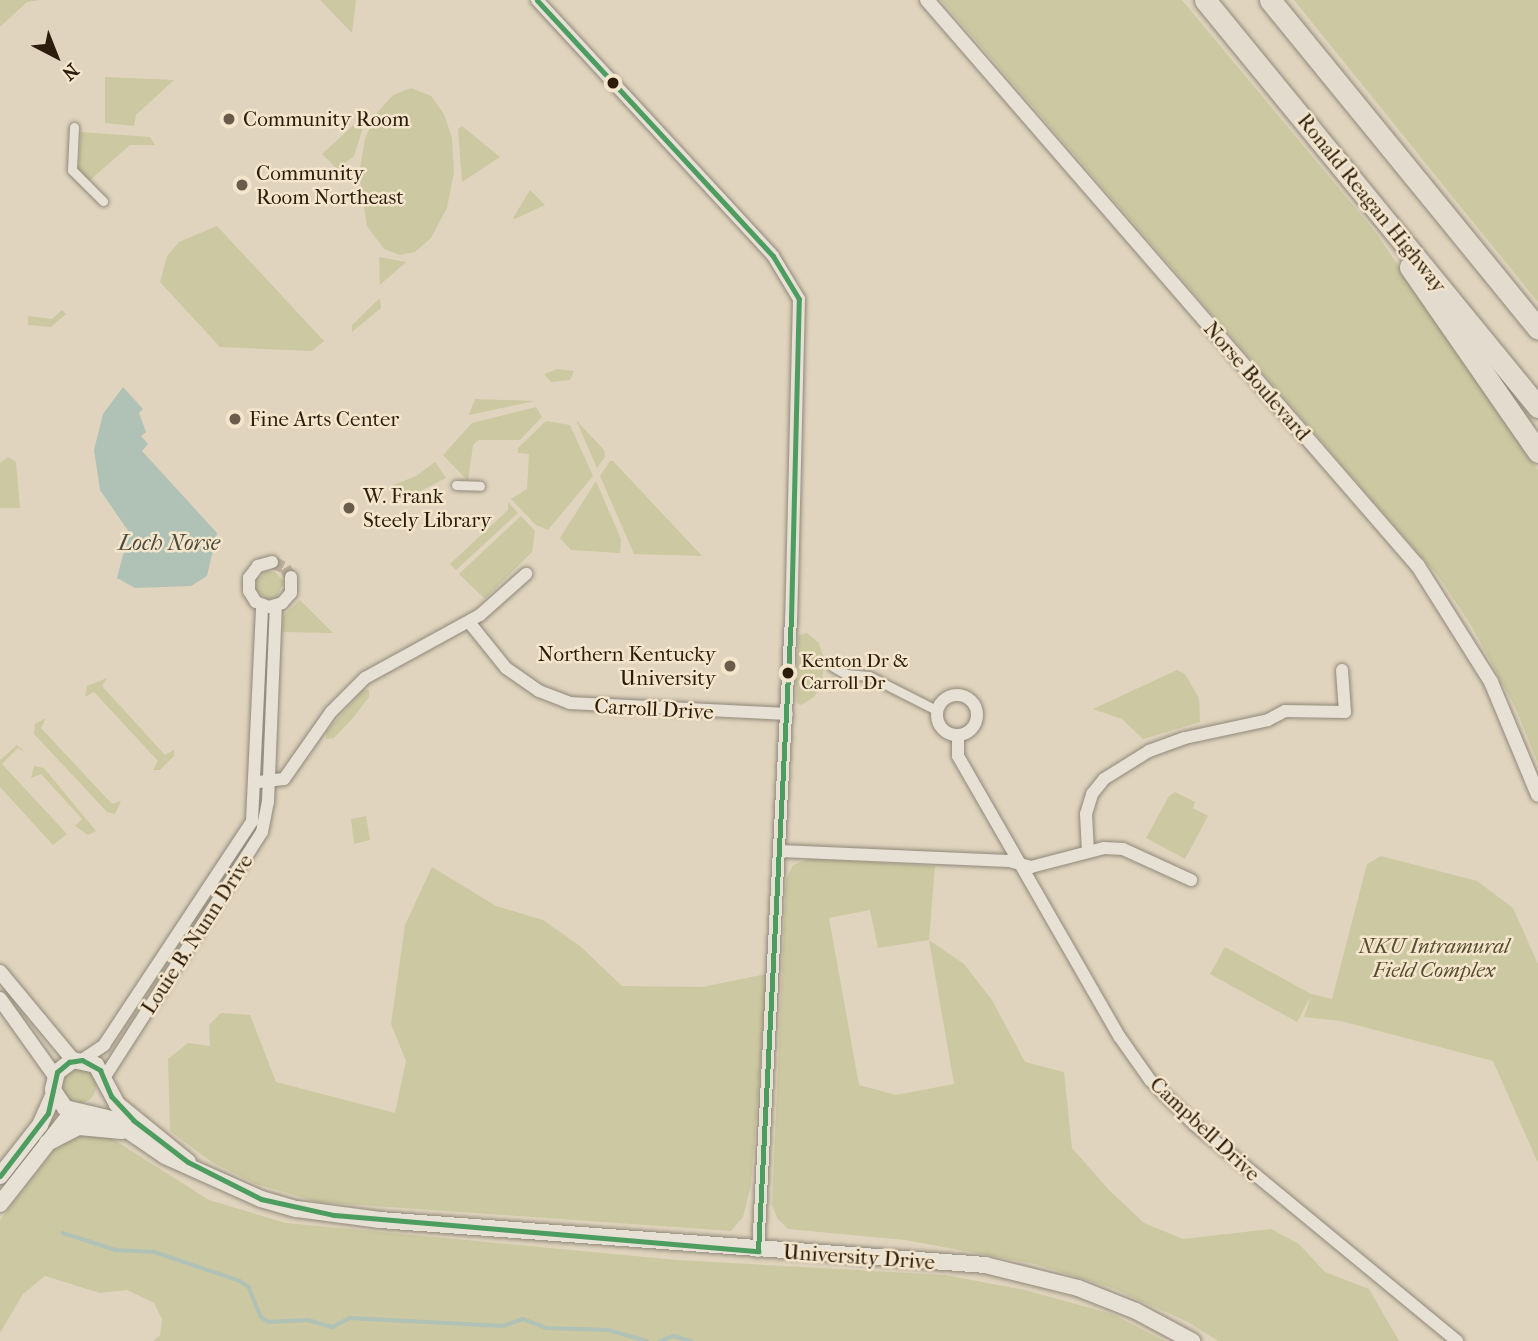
<!DOCTYPE html>
<html>
<head>
<meta charset="utf-8">
<style>
	body { margin:0 }
	#map { position:relative; width:1538px; height:1341px; overflow:hidden; background:#e0d4be; font-family:"IM FELL French Canon",serif }
	div>[style] { position:absolute }
	[style*='--x'] { left:calc(var(--x)*1px); top:calc(var(--y)*1px); width:calc(var(--w)*1px); rotate:calc(var(--a)*1deg) }
	.green>* { inset:0; background:#ccc8a1 }
	.round { border-radius:50% }
	.water>* { inset:0; background:#b0c1b6 }
	.stream>* { height:3.5px; margin:-1.75px; padding:0 1.75px; transform-origin:1.75px; border-radius:1.75px; background:#b0c1b6 }
	.minor-tunnel>* { height:12px; margin-top:-6px; transform-origin:0; background:repeating-linear-gradient(90deg,#bcaf9a 0 12px,transparent 0 18px) }
	.roads { filter:drop-shadow(0 0 2px #908879) drop-shadow(0 0 2px #908879) }
	.pedestrian>* { height:9px; margin:-4.5px; padding:0 4.5px; transform-origin:4.5px; border-radius:4.5px; background:#e6e0d5 }
	.minor>* { height:12px; margin:-6px; padding:0 6px; transform-origin:6px; border-radius:6px; background:#e6e0d5 }
	.minor>.ring { margin:-6px; padding:0; box-sizing:content-box; background:none; border:12px solid #e6e0d5; border-radius:50% }
	.tertiary>* { height:14px; margin:-7px; padding:0 7px; transform-origin:7px; border-radius:7px; background:#e6e0d5 }
	.secondary>* { height:16px; margin:-8px; padding:0 8px; transform-origin:8px; border-radius:8px; background:#e6e0d5 }
	.motorway>* { height:21px; margin:-10.5px; padding:0 10.5px; transform-origin:10.5px; border-radius:10.5px; background:#e2dbce }
	.bus-1>* { height:5px; margin:-2.5px; padding:0 2.5px; transform-origin:2.5px; border-radius:2.5px; background:#4d9d61 }
	.dots>* { width:19px; height:19px; translate:-50% -50%; box-sizing:border-box; border:4px solid #f4e6cc; border-radius:50% }
	span { translate:-50% -50%; white-space:nowrap; text-align:center; line-height:1.15; -webkit-text-stroke:5px #f4e6cc; paint-order:stroke }
	.bus-label { font-size:19px; color:#2b1c0b }
	.left { translate:0 -50%; text-align:left }
	.poi-label { font-size:21px; color:#2b1c0b }
	.right { translate:-100% -50%; text-align:right }
	.street-label { font-size:21px; color:#2b1c0b }
	.park-label { font-size:21px; color:#564d31; font-style:italic }
	.water-label { font-size:23px; color:#4d4b3d; font-style:italic }
	.north { position:absolute; left:21px; top:21px; width:70px; height:70px; -webkit-text-stroke:5px #f4e6cc; paint-order:stroke; rotate:138deg; font-size:19px; font-weight:700; line-height:28px; text-align:center; color:#2b1c0b }
	.north::after { content:''; display:block; margin:auto; width:24px; height:32px; background:#2b1c0b; clip-path:polygon(50% 0,100% 100%,50% 72%,0 100%) }
</style>
</head>
<body>
<div id="map">
	<div class="green">
		<i style="clip-path:polygon(0 0,40px 0,27px 2px,0 27px)"></i>
		<i style="clip-path:polygon(320px 0,356px 0,352px 33px)"></i>
		<i style="clip-path:polygon(941px 0,1182px 0,1376px 233px,1538px 470px,1538px 764px,1516px 709px,1471px 625px,1438px 576px)"></i>
		<i style="clip-path:polygon(1294px 0,1538px 0,1538px 302px,1460px 206px)"></i>
		<i style="clip-path:polygon(105px 77px,174px 80px,136px 115px,134px 126px,105px 123px)"></i>
		<i style="clip-path:polygon(411px 88px,431px 96px,444px 114px,452px 138px,454px 172px,447px 208px,431px 238px,415px 252px,400px 255px,384px 249px,367px 226px,359px 174px,365px 139px,376px 114px,393px 95px)"></i>
		<i style="clip-path:polygon(359px 120px,364px 124px,354px 156px,337px 169px,322px 154px)"></i>
		<i style="clip-path:polygon(462px 126px,500px 157px,462px 182px,458px 129px)"></i>
		<i style="clip-path:polygon(81px 132px,150px 137px,155px 145px,130px 145px,89px 181px,79px 170px)"></i>
		<i style="clip-path:polygon(530px 190px,545px 205px,515px 219px,513px 218px)"></i>
		<i style="clip-path:polygon(217px 226px,324px 341px,312px 351px,220px 347px,160px 282px,167px 256px,179px 242px)"></i>
		<i style="clip-path:polygon(379px 257px,406px 262px,380px 285px)"></i>
		<i style="clip-path:polygon(380px 298px,381px 308px,352px 332px,352px 325px)"></i>
		<i style="clip-path:polygon(62px 310px,66px 314px,51px 327px,28px 325px,28px 316px,52px 319px)"></i>
		<i style="clip-path:polygon(557px 369px,574px 371px,570px 380px,551px 382px,544px 374px)"></i>
		<i style="clip-path:polygon(475px 399px,535px 401px,469px 415px)"></i>
		<i style="clip-path:polygon(536px 407px,542px 417px,520px 440px,479px 440px,473px 445px,468px 481px,443px 455px,472px 423px)"></i>
		<i style="clip-path:polygon(576px 420px,604px 450px,605px 457px,597px 468px)"></i>
		<i style="clip-path:polygon(546px 421px,570px 425px,593px 476px,548px 530px,536px 525px,511px 499px,527px 489px,529px 454px,518px 453px,518px 448px)"></i>
		<i style="clip-path:polygon(8px 457px,16px 462px,20px 508px,0 508px,0 463px)"></i>
		<i style="clip-path:polygon(610px 461px,613px 461px,702px 556px,634px 554px,600px 476px)"></i>
		<i style="clip-path:polygon(435px 462px,446px 478px,397px 503px,391px 486px,416px 476px)"></i>
		<i style="clip-path:polygon(596px 481px,621px 539px,620px 553px,571px 550px,560px 538px)"></i>
		<i style="clip-path:polygon(508px 502px,518px 513px,456px 570px,450px 564px,508px 510px)"></i>
		<i style="clip-path:polygon(521px 516px,535px 531px,532px 552px,485px 599px,459px 574px)"></i>
		<i style="clip-path:polygon(266px 571px,275px 572px,284px 582px,276px 598px,267px 599px,256px 590px,256px 581px)"></i>
		<i style="clip-path:polygon(300px 600px,333px 633px,283px 632px,283px 616px)"></i>
		<i style="clip-path:polygon(807px 633px,819px 643px,824px 659px,822px 684px,814px 697px,801px 705px,797px 703px,796px 683px,799px 635px)"></i>
		<i style="clip-path:polygon(1177px 670px,1185px 674px,1199px 698px,1200px 722px,1143px 739px,1122px 719px,1093px 709px)"></i>
		<i style="clip-path:polygon(107px 678px,102px 686px,165px 755px,174px 750px,174px 756px,160px 770px,153px 770px,158px 761px,94px 692px,85px 697px,87px 686px)"></i>
		<i style="clip-path:polygon(363px 690px,369px 690px,369px 697px,353px 718px,334px 738px,326px 739px,326px 732px)"></i>
		<i style="clip-path:polygon(46px 718px,41px 728px,112px 804px,121px 801px,115px 814px,107px 812px,34px 734px,35px 724px)"></i>
		<i style="clip-path:polygon(17px 745px,26px 753px,18px 748px,2px 764px,67px 834px,53px 845px,0 787px,0 760px)"></i>
		<i style="clip-path:polygon(34px 766px,44px 768px,96px 831px,88px 835px,75px 826px,82px 819px,41px 774px,31px 778px)"></i>
		<i style="clip-path:polygon(1175px 792px,1195px 802px,1193px 808px,1208px 816px,1185px 859px,1146px 838px,1169px 796px)"></i>
		<i style="clip-path:polygon(366px 816px,370px 840px,354px 844px,351px 819px)"></i>
		<i style="clip-path:polygon(1381px 856px,1477px 881px,1513px 908px,1538px 964px,1538px 1163px,1493px 1061px,1341px 1021px,1304px 1017px,1311px 996px,1297px 1022px,1210px 974px,1225px 947px,1311px 994px,1332px 999px,1367px 864px)"></i>
		<i style="clip-path:polygon(evenodd,809px 859px,935px 866px,929px 940px,964px 964px,992px 1000px,1025px 1062px,1064px 1072px,1072px 1148px,1109px 1190px,1144px 1223px,1183px 1239px,1271px 1229px,1299px 1244px,1325px 1272px,1369px 1289px,1399px 1341px,1218px 1341px,1188px 1322px,1112px 1288px,1035px 1264px,905px 1240px,788px 1229px,777px 1218px,772px 1205px,786px 879px,793px 865px,809px 859px,870px 910px,878px 948px,929px 940px,954px 1084px,896px 1095px,859px 1085px,829px 918px,870px 910px)"></i>
		<i style="clip-path:polygon(432px 867px,496px 906px,543px 920px,580px 946px,622px 986px,702px 987px,767px 974px,751px 1185px,743px 1217px,731px 1231px,318px 1202px,256px 1184px,213px 1163px,170px 1131px,168px 1059px,188px 1043px,210px 1046px,209px 1025px,221px 1013px,250px 1015px,276px 1082px,395px 1113px,406px 1061px,391px 1024px,405px 925px)"></i>
		<i class="round" style="left:62px;top:1069px;width:34px;height:34px"></i>
		<i style="clip-path:polygon(84px 1133px,108px 1136px,209px 1200px,286px 1223px,677px 1260px,945px 1275px,1025px 1290px,1112px 1314px,1165px 1341px,153px 1341px,160px 1335px,162px 1319px,154px 1303px,127px 1290px,100px 1293px,45px 1276px,23px 1294px,0 1333px,0 1220px,54px 1150px)"></i>
	</div>
	<div class="water">
		<i style="clip-path:polygon(123px 387px,143px 409px,139px 413px,146px 432px,141px 436px,148px 444px,142px 451px,217px 533px,207px 576px,191px 586px,135px 588px,117px 578px,129px 532px,100px 490px,94px 450px,103px 414px)"></i>
	</div>
	<div class="stream">
		<i style="--x:63;--y:1233;--w:56;--a:17.8"></i>
		<i style="--x:116;--y:1250;--w:39;--a:3"></i>
		<i style="--x:155;--y:1252;--w:90;--a:18.8"></i>
		<i style="--x:240;--y:1281;--w:11;--a:34"></i>
		<i style="--x:249;--y:1287;--w:32;--a:68"></i>
		<i style="--x:261;--y:1317;--w:9;--a:32"></i>
		<i style="--x:269;--y:1322;--w:39;--a:-3"></i>
		<i style="--x:308;--y:1320;--w:26;--a:16"></i>
		<i style="--x:333;--y:1327;--w:19;--a:-28"></i>
		<i style="--x:350;--y:1318;--w:153;--a:3"></i>
		<i style="--x:503;--y:1326;--w:21;--a:-19"></i>
		<i style="--x:523;--y:1319;--w:25;--a:21"></i>
		<i style="--x:546;--y:1328;--w:62;--a:1.8"></i>
		<i style="--x:608;--y:1330;--w:41;--a:15.8"></i>
		<i style="--x:660;--y:1341;--w:15;--a:-20"></i>
		<i style="--x:674;--y:1336;--w:18;--a:16"></i>
	</div>
	<div class="minor-tunnel">
		<i style="--x:272;--y:562;--w:14;--a:25"></i>
		<i style="--x:285;--y:568;--w:11;--a:56"></i>
	</div>
	<div class="roads">
		<div class="pedestrian">
			<i style="--x:74;--y:127;--w:43;--a:92.7"></i>
			<i style="--x:72;--y:170;--w:44;--a:45"></i>
			<i style="--x:456;--y:485;--w:24;--a:2"></i>
			<i style="--x:832;--y:666;--w:16;--a:30"></i>
			<i style="--x:846;--y:674;--w:23;--a:5"></i>
			<i style="--x:869;--y:676;--w:77;--a:26.9"></i>
		</div>
		<div class="minor">
			<i style="--x:537;--y:0;--w:348;--a:47.3"></i>
			<i style="--x:773;--y:256;--w:50;--a:58.8"></i>
			<i style="--x:799;--y:299;--w:319;--a:91.4"></i>
			<i style="--x:791;--y:618;--w:634;--a:92.98"></i>
			<i style="--x:272;--y:562;--w:15;--a:164"></i>
			<i style="--x:258;--y:566;--w:15;--a:127"></i>
			<i style="--x:249;--y:578;--w:13;--a:90"></i>
			<i style="--x:249;--y:591;--w:13;--a:58"></i>
			<i style="--x:256;--y:602;--w:14;--a:21"></i>
			<i style="--x:269;--y:607;--w:14;--a:-17"></i>
			<i style="--x:282;--y:603;--w:13;--a:-48"></i>
			<i style="--x:291;--y:593;--w:16;--a:-90"></i>
			<i style="--x:469;--y:622;--w:59;--a:51.2"></i>
			<i style="--x:506;--y:668;--w:40;--a:34.9"></i>
			<i style="--x:539;--y:691;--w:33;--a:21"></i>
			<i style="--x:570;--y:703;--w:217;--a:2.9"></i>
			<i class="ring" style="left:937px;top:695px;width:28px;height:28px"></i>
			<i style="--x:958;--y:735;--w:21;--a:90"></i>
			<i style="--x:958;--y:756;--w:323;--a:60.1"></i>
			<i style="--x:1119;--y:1036;--w:54;--a:54.8"></i>
			<i style="--x:1150;--y:1080;--w:64;--a:45"></i>
			<i style="--x:1195;--y:1125;--w:340;--a:39.5"></i>
			<i style="--x:259;--y:782;--w:25;--a:-7"></i>
			<i style="--x:284;--y:779;--w:82;--a:-55"></i>
			<i style="--x:331;--y:712;--w:48;--a:-45"></i>
			<i style="--x:365;--y:678;--w:131;--a:-28.7"></i>
			<i style="--x:480;--y:615;--w:62;--a:-41.7"></i>
			<i style="--x:780;--y:851;--w:229;--a:2.5"></i>
			<i style="--x:1009;--y:861;--w:23;--a:15"></i>
			<i style="--x:1031;--y:867;--w:75;--a:-14.6"></i>
			<i style="--x:1104;--y:848;--w:19;--a:3"></i>
			<i style="--x:1123;--y:849;--w:75;--a:24.5"></i>
			<i style="--x:1088;--y:852;--w:38;--a:-93"></i>
			<i style="--x:1086;--y:814;--w:21;--a:-73"></i>
			<i style="--x:1092;--y:794;--w:19;--a:-51"></i>
			<i style="--x:1104;--y:779;--w:53;--a:-31.9"></i>
			<i style="--x:1149;--y:751;--w:38;--a:-20"></i>
			<i style="--x:1185;--y:738;--w:85;--a:-12.2"></i>
			<i style="--x:1268;--y:720;--w:19;--a:-28"></i>
			<i style="--x:1285;--y:711;--w:60;--a:1"></i>
			<i style="--x:1345;--y:712;--w:42;--a:-94.1"></i>
			<i style="--x:82;--y:1060;--w:27;--a:-34"></i>
			<i style="--x:104;--y:1045;--w:268;--a:-56.5"></i>
			<i style="--x:252;--y:821;--w:215;--a:-87.3"></i>
			<i style="--x:104;--y:1078;--w:292;--a:-57.3"></i>
			<i style="--x:262;--y:832;--w:31;--a:-79"></i>
			<i style="--x:268;--y:802;--w:196;--a:-87.7"></i>
		</div>
		<div class="tertiary">
			<i style="--x:927;--y:0;--w:749;--a:49.06"></i>
			<i style="--x:1418;--y:566;--w:137;--a:57.8"></i>
			<i style="--x:1491;--y:682;--w:122;--a:67.4"></i>
			<i style="--x:0;--y:972;--w:114;--a:50.3"></i>
			<i style="--x:0;--y:999;--w:95;--a:54.5"></i>
		</div>
		<div class="secondary">
			<i style="--x:47;--y:1143;--w:36;--a:-27"></i>
			<i style="--x:79;--y:1127;--w:43;--a:5.3"></i>
			<i style="--x:188;--y:1162;--w:92;--a:-140.8"></i>
			<i style="--x:117;--y:1104;--w:44;--a:-118.3"></i>
			<i style="--x:96;--y:1065;--w:24;--a:-168"></i>
			<i style="--x:73;--y:1060;--w:20;--a:143"></i>
			<i style="--x:57;--y:1072;--w:18;--a:103"></i>
			<i style="--x:53;--y:1090;--w:22;--a:56"></i>
			<i style="--x:65;--y:1108;--w:47;--a:13.4"></i>
			<i style="--x:111;--y:1119;--w:65;--a:34.4"></i>
			<i style="--x:165;--y:1156;--w:105;--a:24.1"></i>
			<i style="--x:261;--y:1199;--w:37;--a:16"></i>
			<i style="--x:297;--y:1209;--w:84;--a:7.5"></i>
			<i style="--x:380;--y:1220;--w:607;--a:4.25"></i>
			<i style="--x:985;--y:1265;--w:96;--a:13.9"></i>
			<i style="--x:1078;--y:1288;--w:62;--a:21.6"></i>
			<i style="--x:1136;--y:1311;--w:64;--a:28.2"></i>
			<i style="--x:0;--y:1176;--w:65;--a:-51.9"></i>
			<i style="--x:40;--y:1125;--w:34;--a:-66"></i>
			<i style="--x:0;--y:1204;--w:118;--a:-51.9"></i>
		</div>
		<div class="motorway">
			<i style="--x:1205;--y:0;--w:526;--a:50.71"></i>
			<i style="--x:1270;--y:0;--w:424;--a:50.8"></i>
			<i style="--x:1410;--y:267;--w:225;--a:55.3"></i>
		</div>
	</div>
	<div class="bus-1">
		<i style="--x:0;--y:1176;--w:79;--a:-52.7"></i>
		<i style="--x:48;--y:1113;--w:42;--a:-77.6"></i>
		<i style="--x:57;--y:1072;--w:16;--a:-40"></i>
		<i style="--x:69;--y:1062;--w:13;--a:-9"></i>
		<i style="--x:82;--y:1060;--w:21;--a:29"></i>
		<i style="--x:100;--y:1070;--w:28;--a:67"></i>
		<i style="--x:111;--y:1096;--w:33;--a:47"></i>
		<i style="--x:133;--y:1120;--w:69;--a:37.4"></i>
		<i style="--x:188;--y:1162;--w:82;--a:26.9"></i>
		<i style="--x:261;--y:1199;--w:75;--a:12.4"></i>
		<i style="--x:334;--y:1215;--w:426;--a:4.9"></i>
		<i style="--x:758;--y:1251;--w:634;--a:-87.02"></i>
		<i style="--x:791;--y:618;--w:319;--a:-88.6"></i>
		<i style="--x:799;--y:299;--w:50;--a:-121.2"></i>
		<i style="--x:773;--y:256;--w:348;--a:-132.7"></i>
	</div>
	<div class="dots">
		<i style="left:613px;top:83px;background:#2b1c0b"></i>
		<i style="left:229px;top:119px;background:#6a5c4a"></i>
		<i style="left:242px;top:185px;background:#6a5c4a"></i>
		<i style="left:235px;top:419px;background:#6a5c4a"></i>
		<i style="left:349px;top:508px;background:#6a5c4a"></i>
		<i style="left:730px;top:666px;background:#6a5c4a"></i>
		<i style="left:788px;top:673px;background:#2b1c0b"></i>
	</div>
	<div class="bus-label">
		<span class="left" style="left:801px;top:673px">Kenton Dr &amp;<br>Carroll Dr</span>
	</div>
	<div class="poi-label">
		<span class="left" style="left:243px;top:119px">Community Room</span>
		<span class="left" style="left:256px;top:185px">Community<br>Room Northeast</span>
		<span class="left" style="left:249px;top:419px">Fine Arts Center</span>
		<span class="left" style="left:363px;top:508px">W. Frank<br>Steely Library</span>
		<span class="right" style="left:716px;top:666px">Northern Kentucky<br>University</span>
	</div>
	<div class="street-label">
		<span style="left:1372px;top:203px;rotate:51deg">Ronald Reagan Highway</span>
		<span style="left:1257px;top:381px;rotate:49deg">Norse Boulevard</span>
		<span style="left:654px;top:709px;rotate:3deg">Carroll Drive</span>
		<span style="left:197px;top:934px;rotate:-57deg">Louie B. Nunn Drive</span>
		<span style="left:1205px;top:1129px;rotate:43deg">Campbell Drive</span>
		<span style="left:859px;top:1257px;rotate:4deg">University Drive</span>
	</div>
	<div class="park-label">
		<span style="left:1434px;top:958px">NKU Intramural<br>Field Complex</span>
	</div>
	<div class="water-label">
		<span style="left:169px;top:543px">Loch Norse</span>
	</div>
	<div class="north">N</div>
</div>
</body>
</html>
